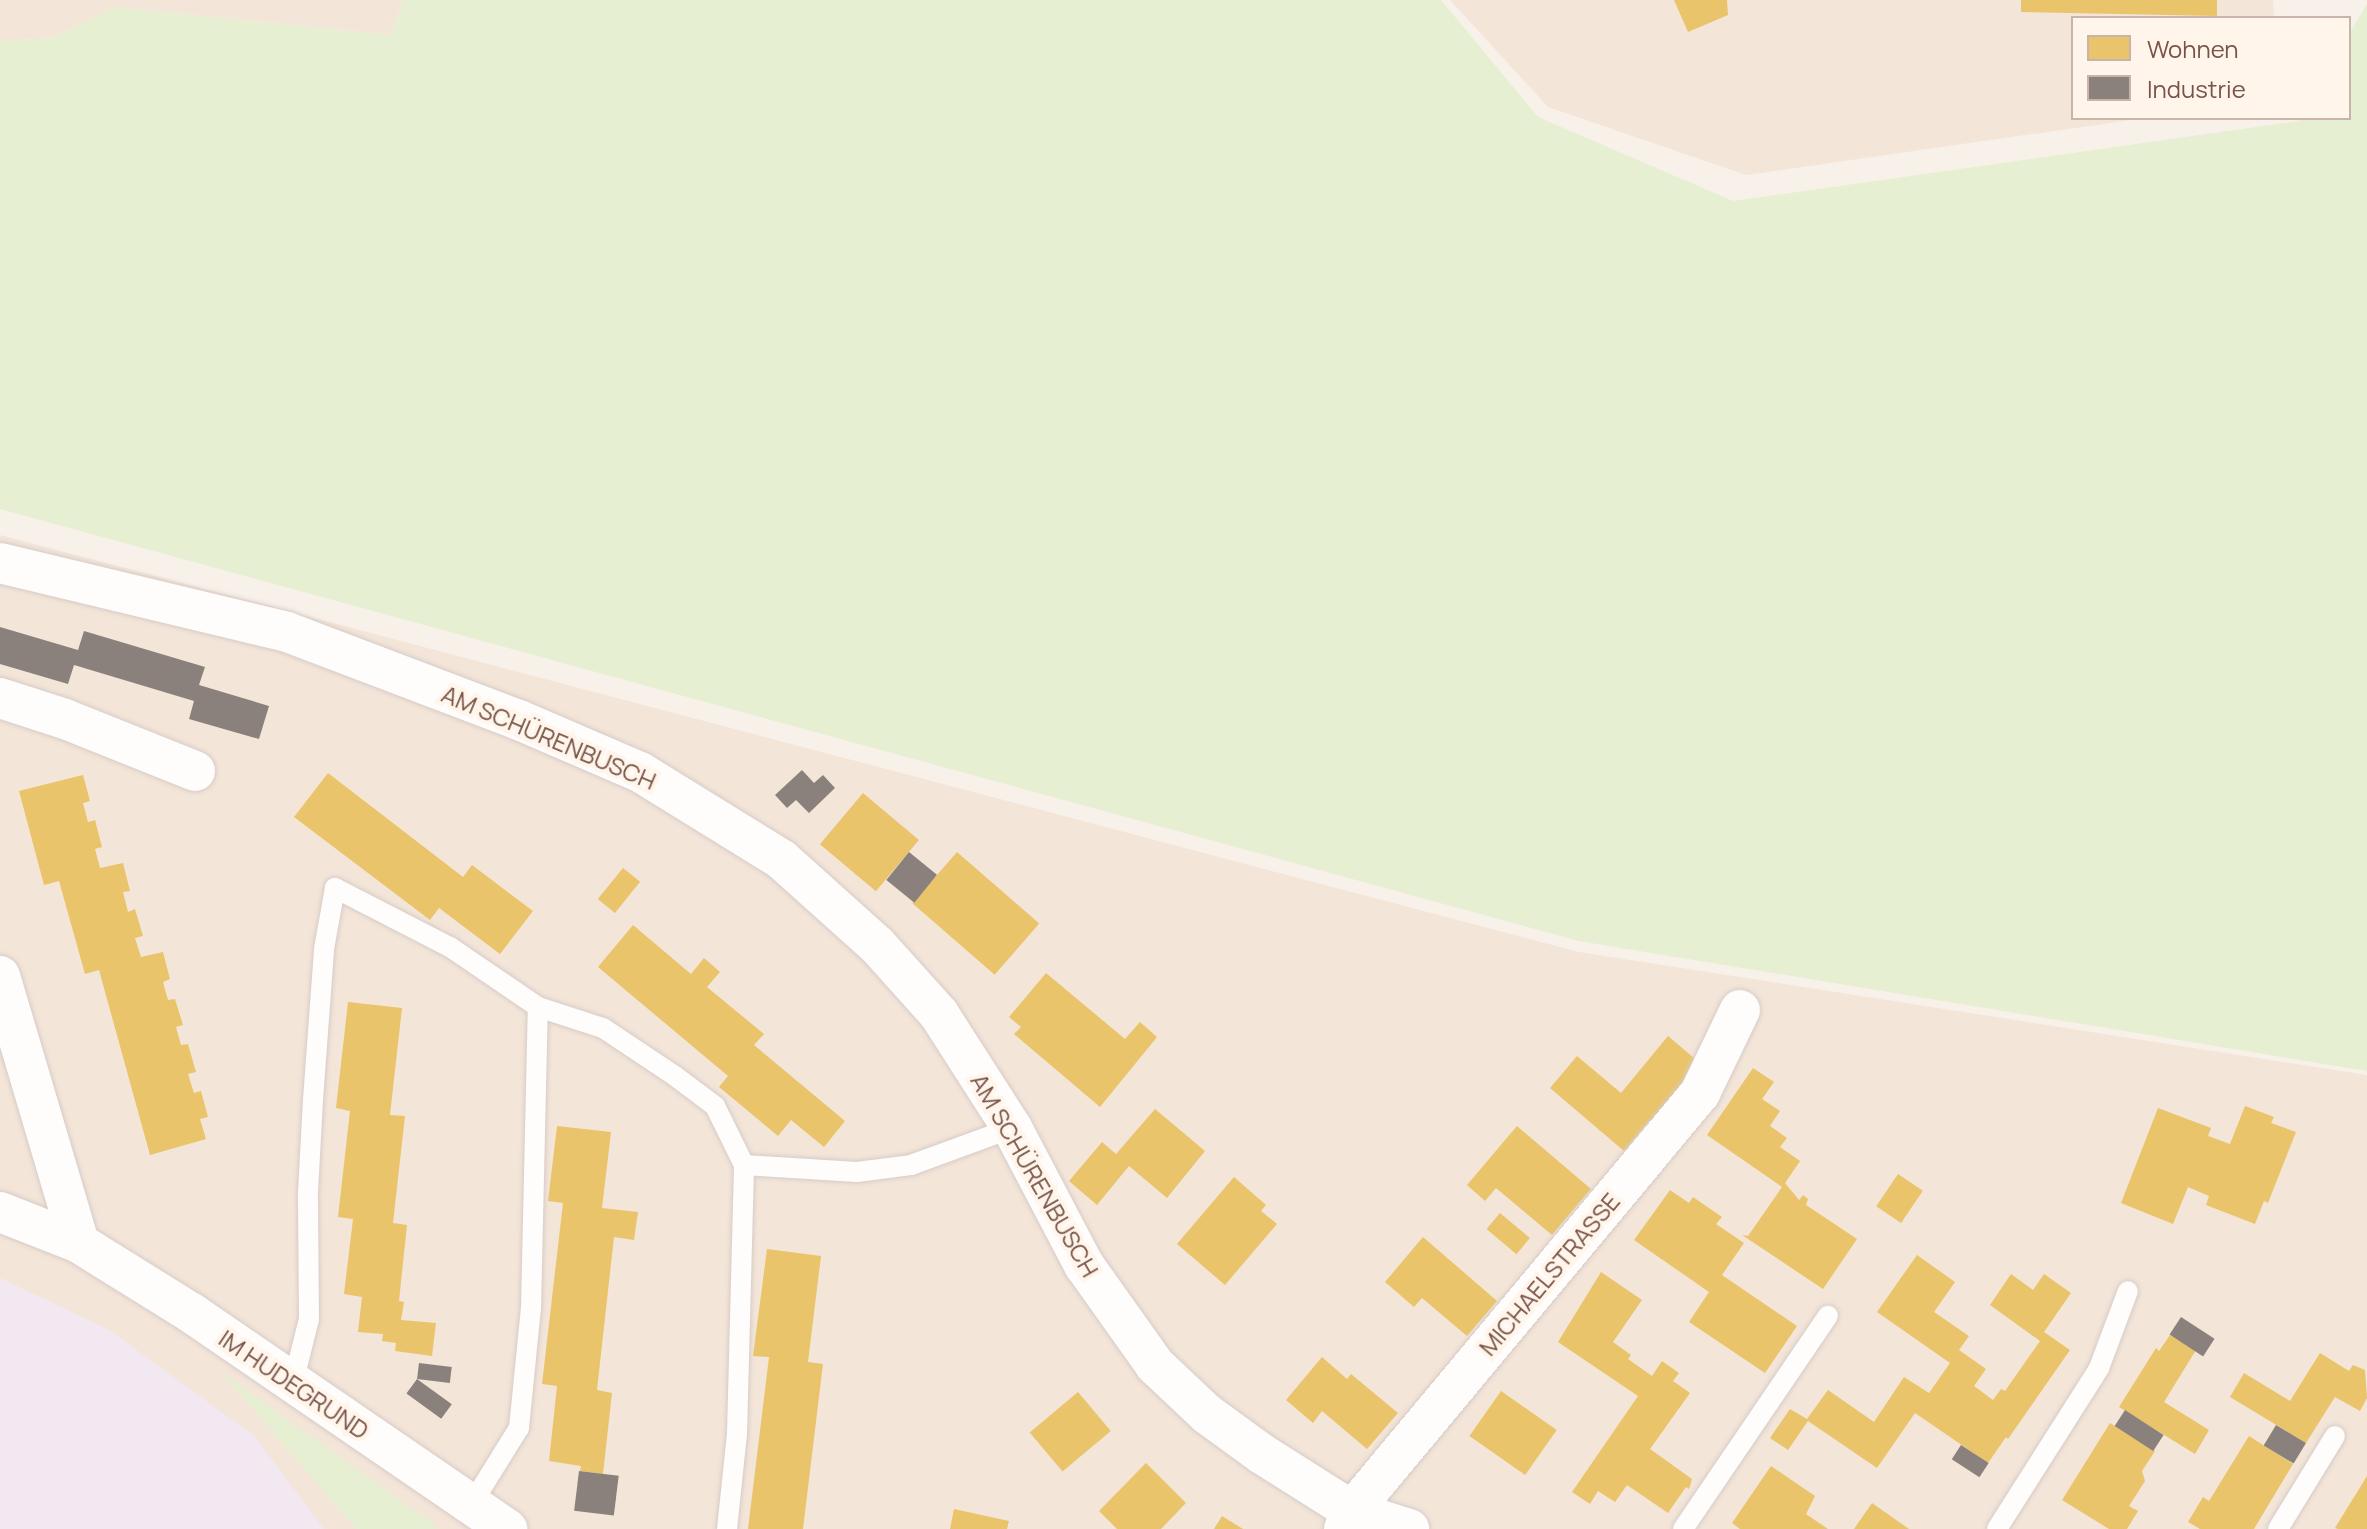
<!DOCTYPE html>
<html>
<head>
<meta charset="utf-8">
<style>
	body { margin:0 }
	#map { position:relative; width:2367px; height:1529px; overflow:hidden; background:#f8f1e9; font-family:Manrope,sans-serif }
	div>[style] { position:absolute }
	[style*='--x'] { left:calc(var(--x)*1px); top:calc(var(--y)*1px); width:calc(var(--w)*1px); rotate:calc(var(--a)*1deg) }
	.residential>* { inset:0; background:#f4e5d9 }
	.education>* { inset:0; background:#f2e8f2 }
	.green>* { inset:0; background:#e6efd2 }
	.homes>* { inset:0; background:#e9c46a; transform-origin:0 0 }
	.industry>* { inset:0; background:#8a817c; transform-origin:0 0 }
	.roads { filter:drop-shadow(0 0 2px #d6ccc6) drop-shadow(0 0 2px #d6ccc6) }
	.service>* { height:20px; margin:-10px; padding:0 10px; transform-origin:10px; border-radius:10px; background:#fefdfc }
	.minor>* { height:40px; margin:-20px; padding:0 20px; transform-origin:20px; border-radius:20px; background:#fefdfc }
	span { translate:-50% -50%; white-space:nowrap; text-align:center; line-height:1.15; -webkit-text-stroke:8px #fff5eb; paint-order:stroke }
	.street-label { font-size:24px; color:#795347 }
	.legend { position:absolute; left:2071px; top:16px; width:280px; height:104px; box-sizing:border-box; background:#fff5eb; border:2px solid #c9b4a9; margin:0; padding:10px 14px; list-style:none; font-size:24px; color:#795347 }
	.legend li { display:flex; align-items:center; gap:16px; height:40px }
	.legend b { width:40px; border:2px solid #c9b4a9 }
</style>
</head>
<body>
<div id="map">
	<div class="residential">
		<i style="clip-path:polygon(0 0,403px 0,391px 35px,116px 7px,52px 38px,0 41px)"></i>
		<i style="clip-path:polygon(1450px 0,2273px 0,2274px 18px,2073px 18px,2073px 118px,2145px 118px,1746px 175px,1548px 107px)"></i>
		<i style="clip-path:polygon(0 535px,1579px 952px,2367px 1075px,2367px 1529px,0 1529px)"></i>
	</div>
	<div class="education">
		<i style="clip-path:polygon(0 1278px,109px 1330px,254px 1436px,324px 1529px,0 1529px)"></i>
	</div>
	<div class="green">
		<i style="clip-path:polygon(403px 0,1441px 0,1538px 117px,1733px 201px,2298px 121px,2300px 118px,2349px 118px,2349px 34px,2367px 4px,2367px 1071px,1579px 941px,0 509px,0 41px,52px 38px,115px 7px,391px 35px)"></i>
		<i style="clip-path:polygon(220px 1371px,422px 1516px,440px 1529px,356px 1529px)"></i>
	</div>
	<div class="homes">
		<i style="clip-path:polygon(1674px 0,1727px 0,1728px 15px,1688px 32px)"></i>
		<i style="clip-path:polygon(2021px 0,2217px 0,2217px 16px,2021px 12px)"></i>
		<i style="clip-path:polygon(328px 773px,463px 877px,472px 865px,533px 911px,500px 954px,439px 908px,430px 920px,294px 817px)"></i>
		<i style="clip-path:polygon(83px 775px,90px 801px,83px 803px,88px 822px,95px 820px,102px 847px,95px 849px,100px 868px,123px 863px,130px 891px,123px 892px,128px 912px,135px 909px,143px 936px,135px 938px,141px 957px,163px 952px,170px 979px,163px 982px,168px 1000px,175px 999px,183px 1025px,176px 1027px,181px 1045px,188px 1044px,196px 1072px,188px 1074px,194px 1093px,201px 1091px,208px 1117px,200px 1119px,206px 1139px,150px 1155px,99px 970px,85px 974px,59px 881px,44px 885px,19px 791px)"></i>
		<i style="left:863px;top:793px;width:73px;height:67px;rotate:40deg"></i>
		<i style="left:957px;top:852px;width:109px;height:68px;rotate:41deg"></i>
		<i style="left:623px;top:868px;width:22px;height:40px;rotate:39deg"></i>
		<i style="clip-path:polygon(633px 925px,691px 974px,704px 958px,720px 972px,707px 987px,764px 1034px,754px 1045px,845px 1121px,824px 1147px,791px 1120px,778px 1136px,719px 1087px,728px 1076px,598px 967px)"></i>
		<i style="clip-path:polygon(1046px 973px,1125px 1039px,1140px 1022px,1157px 1037px,1100px 1107px,1014px 1034px,1021px 1027px,1009px 1017px)"></i>
		<i style="clip-path:polygon(348px 1002px,402px 1008px,390px 1115px,405px 1116px,393px 1223px,407px 1225px,399px 1301px,404px 1302px,401px 1320px,436px 1323px,432px 1356px,395px 1351px,396px 1343px,382px 1341px,383px 1334px,358px 1332px,362px 1297px,344px 1294px,353px 1219px,338px 1217px,350px 1111px,336px 1108px)"></i>
		<i style="clip-path:polygon(1668px 1036px,1701px 1064px,1653px 1122px,1650px 1120px,1624px 1151px,1550px 1088px,1577px 1056px,1621px 1093px)"></i>
		<i style="clip-path:polygon(1753px 1068px,1774px 1082px,1762px 1099px,1780px 1111px,1770px 1126px,1787px 1138px,1780px 1147px,1800px 1161px,1785px 1183px,1799px 1200px,1803px 1195px,1808px 1199px,1806px 1205px,1857px 1239px,1823px 1289px,1742px 1235px,1748px 1236px,1782px 1187px,1707px 1135px)"></i>
		<i style="clip-path:polygon(2245px 1106px,2274px 1117px,2271px 1123px,2296px 1132px,2268px 1203px,2264px 1201px,2255px 1224px,2206px 1205px,2209px 1196px,2188px 1187px,2173px 1224px,2121px 1203px,2158px 1108px,2211px 1128px,2208px 1136px,2230px 1144px)"></i>
		<i style="clip-path:polygon(1155px 1109px,1205px 1151px,1167px 1198px,1129px 1166px,1097px 1205px,1069px 1181px,1102px 1142px,1116px 1154px)"></i>
		<i style="clip-path:polygon(557px 1126px,611px 1132px,602px 1208px,638px 1212px,634px 1240px,614px 1237px,597px 1390px,612px 1393px,603px 1474px,580px 1471px,581px 1466px,549px 1461px,557px 1386px,542px 1384px,563px 1203px,548px 1201px)"></i>
		<i style="clip-path:polygon(1517px 1126px,1591px 1189px,1552px 1235px,1496px 1188px,1485px 1201px,1467px 1185px)"></i>
		<i style="left:1898px;top:1174px;width:30px;height:39px;rotate:34deg"></i>
		<i style="clip-path:polygon(1234px 1177px,1266px 1205px,1261px 1211px,1277px 1224px,1225px 1285px,1177px 1244px)"></i>
		<i style="clip-path:polygon(1670px 1190px,1689px 1203px,1693px 1197px,1722px 1217px,1716px 1224px,1744px 1243px,1722px 1275px,1797px 1326px,1765px 1373px,1689px 1322px,1709px 1292px,1634px 1240px)"></i>
		<i style="left:1500px;top:1213px;width:39px;height:21px;rotate:40deg"></i>
		<i style="clip-path:polygon(1423px 1237px,1497px 1301px,1467px 1336px,1422px 1298px,1414px 1307px,1385px 1282px)"></i>
		<i style="clip-path:polygon(767px 1249px,821px 1256px,808px 1362px,823px 1364px,803px 1529px,748px 1529px,769px 1357px,753px 1356px)"></i>
		<i style="clip-path:polygon(1917px 1255px,1955px 1282px,1934px 1312px,1969px 1336px,1959px 1350px,1986px 1369px,1974px 1386px,1993px 1400px,2001px 1389px,2005px 1391px,2040px 1341px,1990px 1305px,2011px 1274px,2033px 1290px,2044px 1274px,2071px 1293px,2044px 1332px,2070px 1350px,2008px 1439px,2006px 1437px,1988px 1463px,1915px 1413px,1877px 1468px,1808px 1421px,1788px 1450px,1770px 1438px,1790px 1409px,1807px 1419px,1828px 1390px,1874px 1422px,1904px 1377px,1929px 1393px,1950px 1363px,1877px 1312px)"></i>
		<i style="clip-path:polygon(1601px 1272px,1642px 1300px,1613px 1342px,1631px 1355px,1628px 1359px,1652px 1376px,1662px 1361px,1679px 1373px,1673px 1381px,1690px 1393px,1650px 1449px,1692px 1479px,1689px 1489px,1686px 1487px,1668px 1513px,1627px 1485px,1615px 1502px,1598px 1491px,1590px 1504px,1572px 1492px,1638px 1396px,1558px 1342px)"></i>
		<i style="clip-path:polygon(2170px 1335px,2196px 1350px,2164px 1402px,2209px 1430px,2195px 1454px,2119px 1407px,2156px 1348px,2159px 1351px)"></i>
		<i style="clip-path:polygon(2320px 1353px,2349px 1371px,2353px 1365px,2365px 1370px,2367px 1398px,2360px 1411px,2335px 1397px,2306px 1443px,2230px 1397px,2244px 1373px,2290px 1401px)"></i>
		<i style="clip-path:polygon(1322px 1357px,1347px 1379px,1351px 1374px,1398px 1413px,1367px 1449px,1322px 1411px,1313px 1423px,1286px 1400px)"></i>
		<i style="left:1501px;top:1391px;width:68px;height:55px;rotate:35deg"></i>
		<i style="left:1078px;top:1392px;width:51px;height:63px;rotate:50deg"></i>
		<i style="clip-path:polygon(2110px 1423px,2155px 1451px,2142px 1471px,2145px 1481px,2129px 1506px,2138px 1511px,2127px 1529px,2109px 1529px,2062px 1500px)"></i>
		<i style="clip-path:polygon(2249px 1436px,2293px 1464px,2254px 1529px,2200px 1529px,2188px 1522px,2203px 1497px,2209px 1501px)"></i>
		<i style="clip-path:polygon(1146px 1463px,1186px 1503px,1161px 1529px,1117px 1529px,1099px 1511px)"></i>
		<i style="clip-path:polygon(1771px 1466px,1815px 1496px,1806px 1514px,1828px 1529px,1740px 1529px,1732px 1523px)"></i>
		<i style="clip-path:polygon(2367px 1476px,2367px 1529px,2338px 1529px,2335px 1528px)"></i>
		<i style="clip-path:polygon(1872px 1503px,1909px 1529px,1854px 1529px)"></i>
		<i style="clip-path:polygon(954px 1509px,1009px 1521px,1007px 1529px,950px 1529px)"></i>
		<i style="clip-path:polygon(1222px 1516px,1243px 1529px,1214px 1529px)"></i>
	</div>
	<div class="industry">
		<i style="clip-path:polygon(0 627px,78px 650px,84px 631px,205px 667px,199px 685px,269px 706px,259px 739px,189px 719px,194px 701px,74px 665px,68px 684px,0 664px)"></i>
		<i style="clip-path:polygon(802px 770px,814px 783px,823px 775px,835px 788px,809px 813px,796px 800px,787px 808px,775px 795px)"></i>
		<i style="left:909px;top:852px;width:36px;height:36px;rotate:39deg"></i>
		<i style="left:2181px;top:1317px;width:40px;height:21px;rotate:33deg"></i>
		<i style="left:419px;top:1363px;width:33px;height:16px;rotate:7deg"></i>
		<i style="left:417px;top:1379px;width:43px;height:18px;rotate:36deg"></i>
		<i style="left:2125px;top:1410px;width:46px;height:19px;rotate:33deg"></i>
		<i style="left:2276px;top:1425px;width:35px;height:24px;rotate:31deg"></i>
		<i style="left:1961px;top:1445px;width:33px;height:17px;rotate:33deg"></i>
		<i style="left:579px;top:1471px;width:40px;height:40px;rotate:7deg"></i>
	</div>
	<div class="roads">
		<div class="service">
			<i style="--x:293;--y:1383;--w:66;--a:-76"></i>
			<i style="--x:309;--y:1319;--w:127;--a:-90.5"></i>
			<i style="--x:308;--y:1192;--w:92;--a:-86.9"></i>
			<i style="--x:313;--y:1100;--w:151;--a:-85.8"></i>
			<i style="--x:324;--y:949;--w:62;--a:-79.8"></i>
			<i style="--x:335;--y:888;--w:129;--a:27.2"></i>
			<i style="--x:450;--y:947;--w:107;--a:34.3"></i>
			<i style="--x:538;--y:1007;--w:68;--a:17.9"></i>
			<i style="--x:603;--y:1028;--w:87;--a:33.7"></i>
			<i style="--x:675;--y:1076;--w:50;--a:36.9"></i>
			<i style="--x:715;--y:1106;--w:66;--a:63.8"></i>
			<i style="--x:471;--y:1505;--w:91;--a:-58.1"></i>
			<i style="--x:519;--y:1428;--w:121;--a:-84.3"></i>
			<i style="--x:531;--y:1308;--w:301;--a:-88.7"></i>
			<i style="--x:727;--y:1529;--w:96;--a:-84"></i>
			<i style="--x:737;--y:1434;--w:269;--a:-88.5"></i>
			<i style="--x:744;--y:1165;--w:113;--a:3.5"></i>
			<i style="--x:857;--y:1172;--w:54;--a:-7.4"></i>
			<i style="--x:911;--y:1165;--w:108;--a:-20.1"></i>
			<i style="--x:1683;--y:1529;--w:258;--a:-55.8"></i>
			<i style="--x:1997;--y:1529;--w:191;--a:-57.6"></i>
			<i style="--x:2099;--y:1368;--w:82;--a:-69.4"></i>
			<i style="--x:2278;--y:1529;--w:109;--a:-58.5"></i>
		</div>
		<div class="minor">
			<i style="--x:0;--y:563;--w:295;--a:13.5"></i>
			<i style="--x:287;--y:632;--w:248;--a:20.8"></i>
			<i style="--x:519;--y:720;--w:132;--a:23.3"></i>
			<i style="--x:640;--y:772;--w:166;--a:31.7"></i>
			<i style="--x:781;--y:859;--w:129;--a:41.9"></i>
			<i style="--x:877;--y:945;--w:93;--a:48.1"></i>
			<i style="--x:939;--y:1014;--w:135;--a:57.4"></i>
			<i style="--x:1012;--y:1128;--w:155;--a:62.3"></i>
			<i style="--x:1084;--y:1265;--w:123;--a:54.6"></i>
			<i style="--x:1155;--y:1365;--w:71;--a:43.3"></i>
			<i style="--x:1207;--y:1414;--w:68;--a:36"></i>
			<i style="--x:1262;--y:1454;--w:107;--a:32.3"></i>
			<i style="--x:1352;--y:1511;--w:60;--a:17.5"></i>
			<i style="--x:0;--y:698;--w:68;--a:17.9"></i>
			<i style="--x:65;--y:719;--w:140;--a:21.8"></i>
			<i style="--x:0;--y:976;--w:278;--a:73.5"></i>
			<i style="--x:79;--y:1243;--w:85;--a:-158.6"></i>
			<i style="--x:79;--y:1243;--w:134;--a:31.9"></i>
			<i style="--x:193;--y:1314;--w:381;--a:34.4"></i>
			<i style="--x:1344;--y:1529;--w:20;--a:-66"></i>
			<i style="--x:1352;--y:1511;--w:544;--a:-50.22"></i>
			<i style="--x:1700;--y:1093;--w:92;--a:-64.3"></i>
		</div>
	</div>
	<div class="street-label">
		<span style="left:549px;top:737px;rotate:23deg">AM SCHÜRENBUSCH</span>
		<span style="left:1035px;top:1175px;rotate:60deg">AM SCHÜRENBUSCH</span>
		<span style="left:1549px;top:1274px;rotate:-50deg">MICHAELSTRASSE</span>
		<span style="left:294px;top:1384px;rotate:34deg">IM HUDEGRUND</span>
	</div>
	<ul class="legend">
	<li><b style="height:22px;background:#e9c46a"></b>Wohnen</li>
	<li><b style="height:22px;background:#8a817c"></b>Industrie</li>
	</ul>
</div>
</body>
</html>
